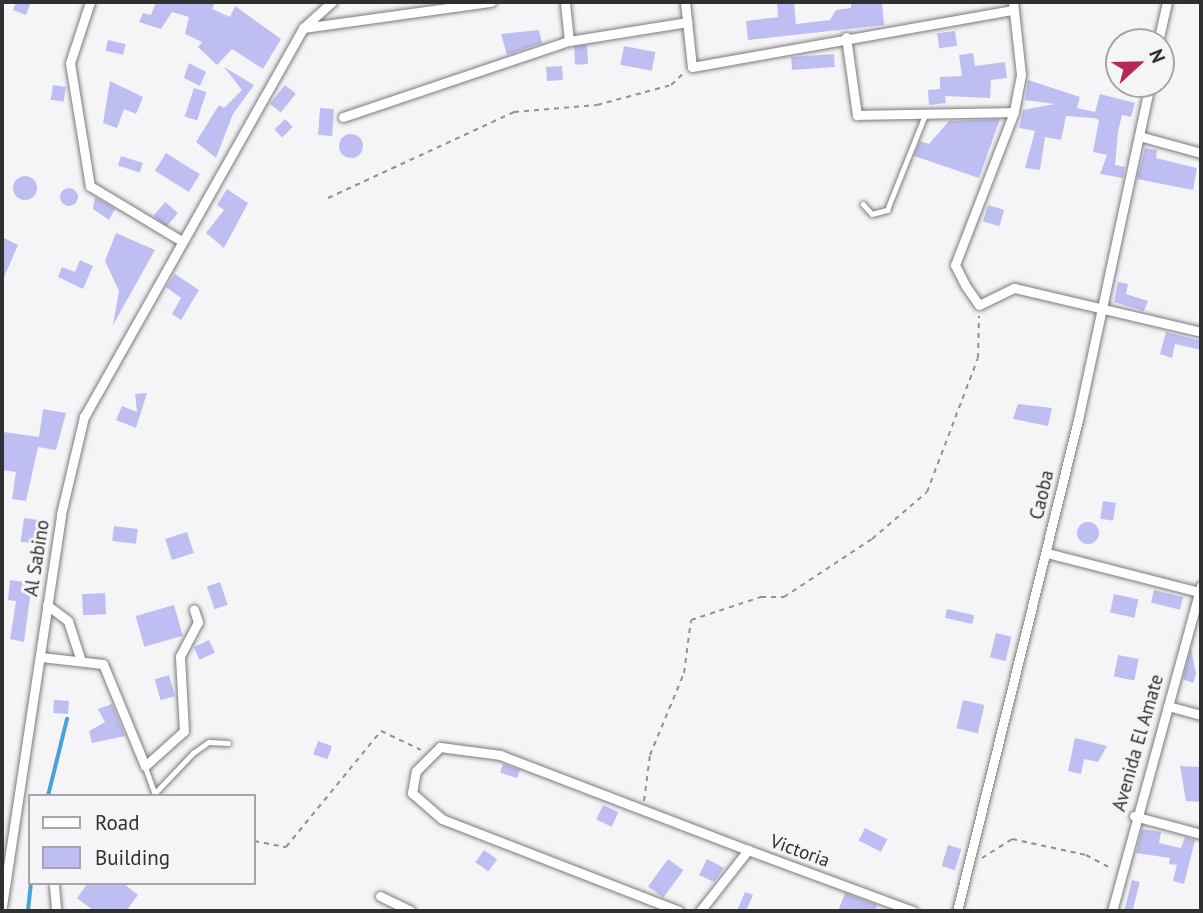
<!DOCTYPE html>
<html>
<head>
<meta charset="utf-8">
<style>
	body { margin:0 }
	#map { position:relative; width:1203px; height:913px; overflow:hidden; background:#f5f5f8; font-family:"PT Sans",sans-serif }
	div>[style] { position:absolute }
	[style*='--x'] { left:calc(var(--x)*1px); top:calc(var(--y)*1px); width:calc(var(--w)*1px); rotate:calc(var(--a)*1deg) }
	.stream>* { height:3.5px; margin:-1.75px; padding:0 1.75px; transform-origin:1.75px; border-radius:1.75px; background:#4aa1db }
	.building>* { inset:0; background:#bfbef2; transform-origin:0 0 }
	.round { border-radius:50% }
	.path>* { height:2px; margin-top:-1px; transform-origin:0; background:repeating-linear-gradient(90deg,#919193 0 5px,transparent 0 10px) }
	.roads { filter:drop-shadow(0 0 2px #7b7b7d) drop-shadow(0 0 2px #7b7b7d) }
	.lane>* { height:4.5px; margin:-2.25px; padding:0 2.25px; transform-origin:2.25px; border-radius:2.25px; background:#fff }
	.street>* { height:9px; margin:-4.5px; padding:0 4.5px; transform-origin:4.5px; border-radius:4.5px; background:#fff }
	span { translate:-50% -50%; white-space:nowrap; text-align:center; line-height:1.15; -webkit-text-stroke:6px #f5f5f8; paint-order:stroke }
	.street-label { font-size:19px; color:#303031 }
	.frame { position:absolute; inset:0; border:4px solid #303031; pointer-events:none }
	.legend { position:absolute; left:28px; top:794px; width:228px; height:91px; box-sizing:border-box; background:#f5f5f8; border:2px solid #a6a6a8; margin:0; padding:9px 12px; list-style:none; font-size:21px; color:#303031 }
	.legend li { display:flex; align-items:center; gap:14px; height:35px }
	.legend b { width:35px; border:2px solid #a6a6a8 }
	.north { position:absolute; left:1105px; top:28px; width:70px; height:70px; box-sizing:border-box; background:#f5f5f8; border:2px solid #a6a6a8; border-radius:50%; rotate:68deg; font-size:19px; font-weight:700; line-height:28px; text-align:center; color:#303031 }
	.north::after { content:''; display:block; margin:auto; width:24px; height:32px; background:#b62858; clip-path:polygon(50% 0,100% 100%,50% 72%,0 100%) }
</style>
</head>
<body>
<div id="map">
	<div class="stream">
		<i style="--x:48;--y:796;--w:79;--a:-76.1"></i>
		<i style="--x:28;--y:911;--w:28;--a:-84"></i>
	</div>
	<div class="building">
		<i style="clip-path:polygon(16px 2px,31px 2px,26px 15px,13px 10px)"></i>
		<i style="clip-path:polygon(156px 2px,215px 2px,212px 9px,230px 17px,235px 6px,281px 39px,263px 69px,232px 49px,217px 65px,198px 47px,202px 42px,185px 34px,189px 17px,172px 12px,161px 29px,139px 22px,143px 13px,151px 15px)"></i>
		<i style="clip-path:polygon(777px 2px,794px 2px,796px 24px,830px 20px,836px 10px,851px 8px,851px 2px,882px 2px,884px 25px,748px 40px,746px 21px,778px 17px)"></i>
		<i style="clip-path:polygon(539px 30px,542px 43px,507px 55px,501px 34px)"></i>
		<i style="left:955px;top:31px;width:15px;height:18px;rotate:82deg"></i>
		<i style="left:108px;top:40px;width:18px;height:11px;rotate:13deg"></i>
		<i style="left:587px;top:45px;width:19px;height:13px;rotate:87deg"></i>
		<i style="left:624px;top:46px;width:32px;height:19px;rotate:11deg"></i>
		<i style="clip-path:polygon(973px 53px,975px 66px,1005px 62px,1007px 78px,991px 80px,990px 98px,945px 96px,946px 103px,929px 105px,928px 90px,940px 89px,940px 77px,962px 76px,959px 55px)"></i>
		<i style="left:834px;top:54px;width:13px;height:43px;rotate:86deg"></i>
		<i style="clip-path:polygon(189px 63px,206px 72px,200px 86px,184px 78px)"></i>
		<i style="left:562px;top:66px;width:14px;height:16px;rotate:86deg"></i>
		<i style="clip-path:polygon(224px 67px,254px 85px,233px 114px,216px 158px,196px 142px,219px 105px,224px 108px,242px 90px)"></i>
		<i style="clip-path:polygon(1028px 80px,1080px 97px,1077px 108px,1095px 112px,1100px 94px,1135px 103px,1131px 117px,1122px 115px,1118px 132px,1115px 165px,1125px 167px,1123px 178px,1100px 174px,1107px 155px,1093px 152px,1099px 120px,1094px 118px,1066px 116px,1061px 140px,1045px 137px,1040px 170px,1025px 168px,1035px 131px,1019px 128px,1023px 110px,1055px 104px,1025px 100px)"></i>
		<i style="clip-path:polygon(110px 81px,143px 97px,136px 114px,124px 109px,117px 128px,103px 123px)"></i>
		<i style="left:53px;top:85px;width:13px;height:15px;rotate:9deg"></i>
		<i style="left:285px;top:85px;width:14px;height:24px;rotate:39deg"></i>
		<i style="left:194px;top:88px;width:13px;height:30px;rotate:18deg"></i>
		<i style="left:320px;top:108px;width:14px;height:27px;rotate:4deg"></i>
		<i style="left:285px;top:119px;width:11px;height:15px;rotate:45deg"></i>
		<i style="clip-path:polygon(1000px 119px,979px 178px,914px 156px,920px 141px,929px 144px,949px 121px)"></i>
		<i class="round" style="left:339px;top:134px;width:24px;height:24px"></i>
		<i style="clip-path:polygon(1145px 148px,1157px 150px,1156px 158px,1197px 168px,1193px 190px,1137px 179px)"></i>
		<i style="left:166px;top:153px;width:40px;height:21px;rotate:32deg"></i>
		<i style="left:121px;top:156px;width:23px;height:10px;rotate:18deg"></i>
		<i class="round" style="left:13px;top:176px;width:24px;height:24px"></i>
		<i class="round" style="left:60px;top:188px;width:18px;height:18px"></i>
		<i style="clip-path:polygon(227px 189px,248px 203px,224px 248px,206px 233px,224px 210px,217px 205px)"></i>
		<i style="clip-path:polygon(95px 197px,115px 209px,109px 220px,93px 209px)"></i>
		<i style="left:165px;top:202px;width:17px;height:18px;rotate:40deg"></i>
		<i style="left:988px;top:205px;width:17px;height:17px;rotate:17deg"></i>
		<i style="clip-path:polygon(116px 233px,155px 250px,113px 325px,119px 291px,105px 261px)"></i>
		<i style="clip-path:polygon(2px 237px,18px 245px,2px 282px)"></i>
		<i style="clip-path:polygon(80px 260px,93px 266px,83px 289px,58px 277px,62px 267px,75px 272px)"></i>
		<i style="clip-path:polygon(175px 274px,199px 290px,181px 320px,172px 314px,181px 298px,166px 287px)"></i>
		<i style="clip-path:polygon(1118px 282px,1128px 284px,1126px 294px,1148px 301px,1144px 311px,1114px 302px)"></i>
		<i style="clip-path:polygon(1166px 332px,1201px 341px,1201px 350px,1175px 344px,1172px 358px,1160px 354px)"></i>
		<i style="clip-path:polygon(147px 393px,136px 428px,116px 420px,122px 406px,137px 412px,135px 394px)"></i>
		<i style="clip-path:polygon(1018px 404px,1052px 408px,1048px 426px,1013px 419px)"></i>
		<i style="clip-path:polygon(43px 409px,66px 413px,56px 450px,38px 447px,26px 501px,12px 499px,16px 472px,2px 470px,4px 432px,39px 437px)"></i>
		<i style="left:1103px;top:501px;width:13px;height:18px;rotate:9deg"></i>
		<i style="left:24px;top:518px;width:15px;height:24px;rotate:8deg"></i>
		<i class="round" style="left:1077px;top:522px;width:22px;height:22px"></i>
		<i style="left:114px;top:526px;width:24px;height:15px;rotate:7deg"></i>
		<i style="left:187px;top:532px;width:22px;height:23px;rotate:72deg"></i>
		<i style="clip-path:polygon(10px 580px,32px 583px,24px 642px,10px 639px,16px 601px,8px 600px)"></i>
		<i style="left:220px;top:582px;width:24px;height:14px;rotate:71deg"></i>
		<i style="left:1154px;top:590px;width:30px;height:13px;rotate:14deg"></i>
		<i style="left:105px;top:593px;width:21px;height:23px;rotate:87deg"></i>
		<i style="left:1114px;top:594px;width:25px;height:19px;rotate:12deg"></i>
		<i style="left:174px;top:605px;width:32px;height:40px;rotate:74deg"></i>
		<i style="left:947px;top:609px;width:28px;height:9px;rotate:13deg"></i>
		<i style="left:996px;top:633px;width:16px;height:25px;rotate:14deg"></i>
		<i style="left:209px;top:640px;width:14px;height:17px;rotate:65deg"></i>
		<i style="clip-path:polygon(1191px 648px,1196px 674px,1193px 683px,1183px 679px)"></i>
		<i style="left:1118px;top:655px;width:21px;height:22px;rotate:11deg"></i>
		<i style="left:169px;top:675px;width:22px;height:15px;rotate:74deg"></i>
		<i style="left:54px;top:700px;width:15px;height:13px;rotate:4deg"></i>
		<i style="left:963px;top:700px;width:22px;height:29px;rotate:13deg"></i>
		<i style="clip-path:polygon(112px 704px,125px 736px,92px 743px,89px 731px,105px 722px,98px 709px)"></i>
		<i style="clip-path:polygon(1075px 738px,1107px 746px,1098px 762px,1084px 759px,1081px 774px,1068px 771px)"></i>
		<i style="left:318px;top:741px;width:15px;height:14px;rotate:20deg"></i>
		<i style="left:503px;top:764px;width:18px;height:9px;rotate:19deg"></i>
		<i style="clip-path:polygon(1180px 766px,1201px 767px,1201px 802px,1186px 801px)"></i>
		<i style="left:603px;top:805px;width:17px;height:16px;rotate:25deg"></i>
		<i style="left:865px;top:828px;width:25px;height:14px;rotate:27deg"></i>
		<i style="clip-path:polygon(1142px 829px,1161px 832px,1159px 843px,1181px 848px,1185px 837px,1195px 840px,1184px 884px,1173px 881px,1177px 865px,1169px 864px,1170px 858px,1136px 853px)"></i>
		<i style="left:948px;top:845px;width:14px;height:22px;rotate:17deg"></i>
		<i style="left:484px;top:850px;width:16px;height:15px;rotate:35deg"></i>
		<i style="left:668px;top:859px;width:19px;height:34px;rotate:36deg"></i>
		<i style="clip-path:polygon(707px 859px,724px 868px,714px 882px,699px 875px)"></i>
		<i style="left:1132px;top:880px;width:8px;height:32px;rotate:14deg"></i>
		<i style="clip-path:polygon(88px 883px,123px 883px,138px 895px,126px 911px,94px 911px,77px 898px)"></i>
		<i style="clip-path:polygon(745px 892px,753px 895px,746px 911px,737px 911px)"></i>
		<i style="clip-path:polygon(845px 893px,877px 905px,875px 911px,838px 911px)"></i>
	</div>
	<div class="path">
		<i style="--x:328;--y:198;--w:205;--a:-24.8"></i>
		<i style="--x:514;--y:112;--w:83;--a:-4.8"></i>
		<i style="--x:597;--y:105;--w:77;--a:-15.1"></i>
		<i style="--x:671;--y:85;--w:16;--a:-43"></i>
		<i style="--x:644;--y:801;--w:46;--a:-82.6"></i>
		<i style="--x:650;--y:755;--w:89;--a:-67.5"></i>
		<i style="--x:684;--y:673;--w:53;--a:-82.5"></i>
		<i style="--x:691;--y:620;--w:74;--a:-18.2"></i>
		<i style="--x:761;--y:597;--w:23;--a:0"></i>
		<i style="--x:784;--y:597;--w:105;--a:-33.4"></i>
		<i style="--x:872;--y:539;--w:72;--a:-40.5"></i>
		<i style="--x:927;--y:492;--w:143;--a:-69.2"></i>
		<i style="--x:978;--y:358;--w:42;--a:-88.6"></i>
		<i style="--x:254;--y:841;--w:33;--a:11"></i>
		<i style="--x:286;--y:847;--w:150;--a:-50.7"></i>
		<i style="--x:381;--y:731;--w:44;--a:25.4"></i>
		<i style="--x:982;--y:858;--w:36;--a:-32"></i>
		<i style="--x:1012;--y:839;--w:76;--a:12.2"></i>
		<i style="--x:1086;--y:855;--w:30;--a:28"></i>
	</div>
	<div class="roads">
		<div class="lane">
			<i style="--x:863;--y:204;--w:13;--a:48"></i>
			<i style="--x:872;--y:214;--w:16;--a:-15"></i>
			<i style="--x:887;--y:210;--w:102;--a:-68.2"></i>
			<i style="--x:145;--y:766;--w:29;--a:70"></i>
			<i style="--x:155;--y:793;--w:55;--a:-46.5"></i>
			<i style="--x:193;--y:753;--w:19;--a:-35"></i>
			<i style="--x:209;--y:742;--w:19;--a:3"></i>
		</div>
		<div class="street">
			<i style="--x:90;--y:2;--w:64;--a:108.2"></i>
			<i style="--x:70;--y:63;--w:125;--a:80.8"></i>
			<i style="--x:90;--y:186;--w:105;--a:31"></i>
			<i style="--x:685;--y:2;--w:65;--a:83.9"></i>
			<i style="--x:692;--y:67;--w:326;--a:-10.1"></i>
			<i style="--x:1013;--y:2;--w:73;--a:83.7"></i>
			<i style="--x:1021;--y:75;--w:38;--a:101"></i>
			<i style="--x:1014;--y:112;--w:164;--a:111.1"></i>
			<i style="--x:955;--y:265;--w:22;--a:63"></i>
			<i style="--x:965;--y:285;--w:24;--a:55"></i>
			<i style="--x:979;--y:305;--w:39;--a:-26"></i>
			<i style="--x:1014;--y:288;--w:192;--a:13.2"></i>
			<i style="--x:303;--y:28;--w:190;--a:-7.9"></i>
			<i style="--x:846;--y:37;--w:79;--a:82"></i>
			<i style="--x:857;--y:115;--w:157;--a:-1.1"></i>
			<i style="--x:569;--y:41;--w:120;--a:-9.1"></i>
			<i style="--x:1158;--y:42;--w:41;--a:-77.3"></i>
			<i style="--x:343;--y:117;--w:238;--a:-18.6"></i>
			<i style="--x:569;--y:41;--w:39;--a:-96"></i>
			<i style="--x:1139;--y:136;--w:64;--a:15.3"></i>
			<i style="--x:1047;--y:553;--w:157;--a:14.4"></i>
			<i style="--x:47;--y:605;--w:26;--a:37"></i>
			<i style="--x:68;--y:621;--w:38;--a:72"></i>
			<i style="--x:41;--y:657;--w:62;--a:6.4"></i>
			<i style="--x:103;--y:664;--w:110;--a:67.6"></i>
			<i style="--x:145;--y:766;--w:52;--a:-41.9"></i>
			<i style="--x:184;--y:731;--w:75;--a:-93.1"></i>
			<i style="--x:180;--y:656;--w:38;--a:-62"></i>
			<i style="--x:198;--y:622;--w:13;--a:-108"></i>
			<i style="--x:1168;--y:706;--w:34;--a:15"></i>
			<i style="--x:1134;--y:816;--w:69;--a:15"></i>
			<i style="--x:54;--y:886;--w:25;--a:85"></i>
			<i style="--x:380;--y:896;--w:34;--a:26"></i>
			<i style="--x:2;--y:906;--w:396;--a:-81.4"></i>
			<i style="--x:61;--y:514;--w:100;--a:-76.7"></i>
			<i style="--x:84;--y:417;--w:446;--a:-60.6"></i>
			<i style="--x:303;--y:28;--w:39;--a:-42"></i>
			<i style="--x:679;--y:911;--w:254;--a:-158.8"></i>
			<i style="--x:442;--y:819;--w:40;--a:-139"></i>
			<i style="--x:412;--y:793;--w:22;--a:-80"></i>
			<i style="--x:416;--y:771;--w:34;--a:-45"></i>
			<i style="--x:440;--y:747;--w:61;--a:7.6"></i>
			<i style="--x:500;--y:755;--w:266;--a:21"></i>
			<i style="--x:700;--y:911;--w:78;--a:-51.8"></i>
			<i style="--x:748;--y:850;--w:176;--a:20.3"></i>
			<i style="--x:957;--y:911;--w:506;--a:-76.16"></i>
			<i style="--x:1078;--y:420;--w:344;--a:-77.9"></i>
			<i style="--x:1112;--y:911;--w:337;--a:-74.7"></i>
		</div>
	</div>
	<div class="street-label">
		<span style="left:1042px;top:495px;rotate:-77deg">Caoba</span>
		<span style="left:37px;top:558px;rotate:-81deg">Al Sabino</span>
		<span style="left:1138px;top:743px;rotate:-74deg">Avenida El Amate</span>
		<span style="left:800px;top:851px;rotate:20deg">Victoria</span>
	</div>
	<div class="frame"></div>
	<ul class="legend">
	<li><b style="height:9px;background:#fff"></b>Road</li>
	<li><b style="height:19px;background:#bfbef2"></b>Building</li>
	</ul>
	<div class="north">N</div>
</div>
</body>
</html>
